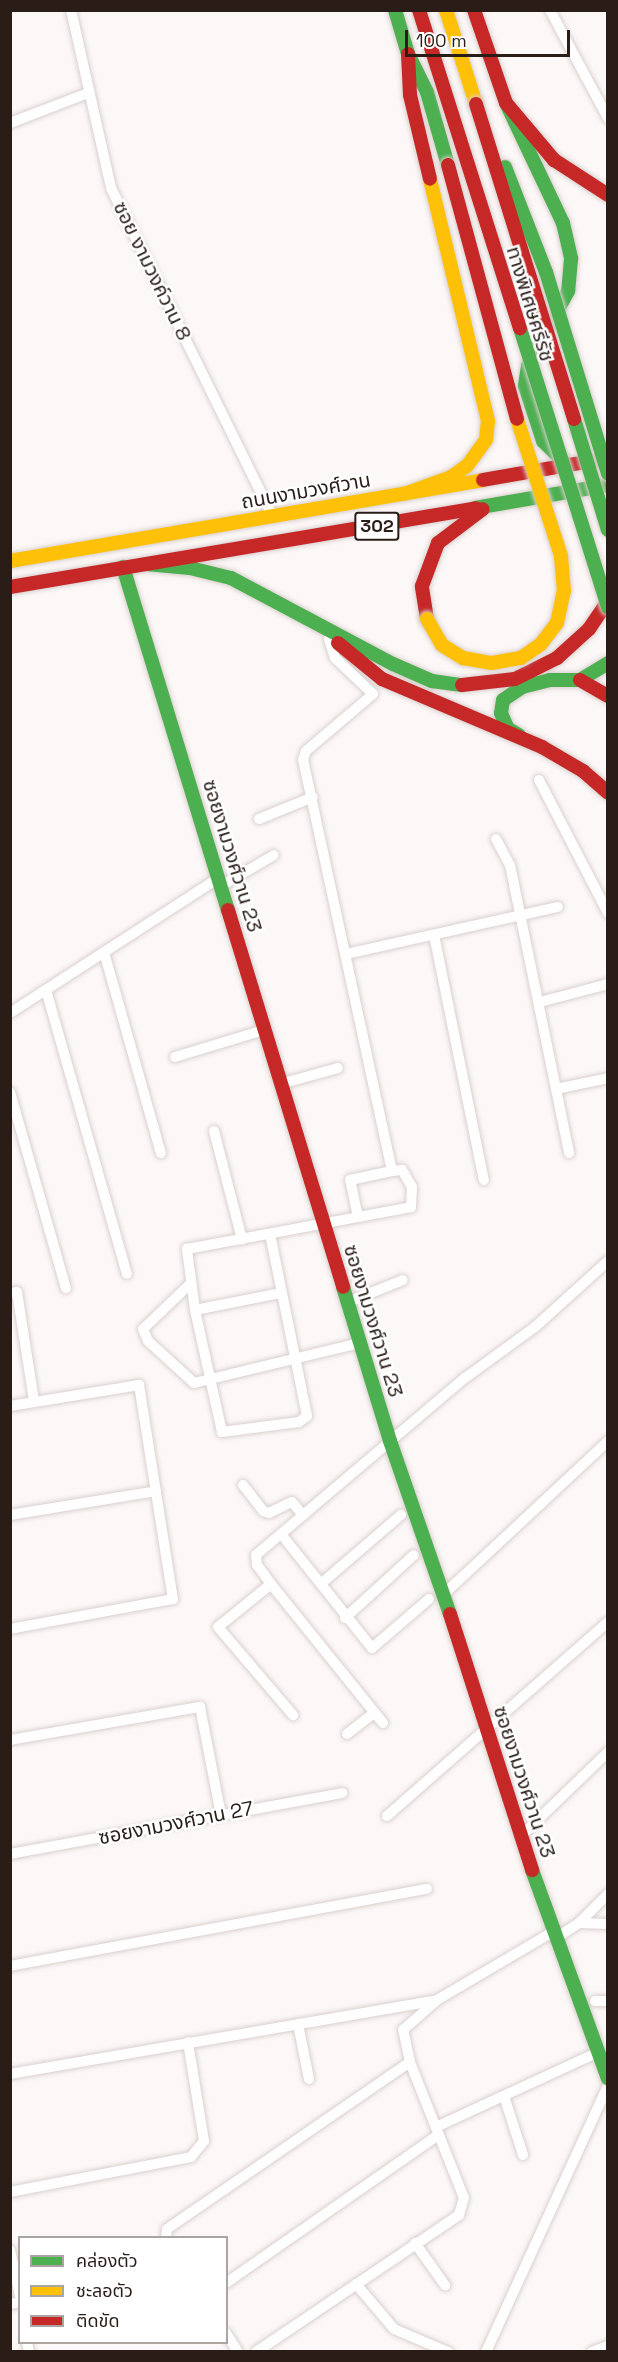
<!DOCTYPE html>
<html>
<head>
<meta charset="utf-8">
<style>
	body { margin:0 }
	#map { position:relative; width:618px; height:2362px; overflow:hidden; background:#fcf8f7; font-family:"Space Grotesk","Noto Sans Thai",sans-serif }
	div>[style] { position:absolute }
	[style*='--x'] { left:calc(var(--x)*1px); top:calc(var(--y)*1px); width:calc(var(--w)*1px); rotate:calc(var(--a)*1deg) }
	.roads { filter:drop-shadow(0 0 2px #d9d0ce) drop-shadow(0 0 2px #d9d0ce) }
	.street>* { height:10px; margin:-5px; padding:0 5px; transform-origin:5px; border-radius:5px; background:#fffefe }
	.fast>* { height:14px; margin:-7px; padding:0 7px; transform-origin:7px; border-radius:7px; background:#4caf50 }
	.slow>* { height:14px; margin:-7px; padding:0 7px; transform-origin:7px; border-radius:7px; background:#ffc107 }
	.jam>* { height:14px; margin:-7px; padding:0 7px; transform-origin:7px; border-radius:7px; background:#c62828 }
	.bridges { filter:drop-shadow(0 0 2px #d9d0ce) drop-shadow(0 0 2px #d9d0ce) }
	.fast-bridge>* { height:14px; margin:-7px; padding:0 7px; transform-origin:7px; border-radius:7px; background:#4caf50 }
	.slow-bridge>* { height:14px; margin:-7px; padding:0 7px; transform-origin:7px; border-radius:7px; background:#ffc107 }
	.jam-bridge>* { height:14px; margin:-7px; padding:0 7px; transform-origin:7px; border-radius:7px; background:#c62828 }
	span { translate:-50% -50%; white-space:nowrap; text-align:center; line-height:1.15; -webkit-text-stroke:5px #fff; paint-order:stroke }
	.shield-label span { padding:2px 4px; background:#fff; border:2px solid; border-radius:4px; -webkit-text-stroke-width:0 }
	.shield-label { font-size:18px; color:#2a1d18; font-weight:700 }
	.street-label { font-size:20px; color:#2a1d18 }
	.frame { position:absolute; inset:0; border:12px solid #2a1d18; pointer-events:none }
	.legend { position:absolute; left:18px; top:2236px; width:210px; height:108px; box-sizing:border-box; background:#fff; border:2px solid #aaa5a3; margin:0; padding:8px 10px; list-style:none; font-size:18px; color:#2a1d18 }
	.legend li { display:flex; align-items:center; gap:12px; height:30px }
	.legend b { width:30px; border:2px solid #aaa5a3 }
	.scale { position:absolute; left:405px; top:30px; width:165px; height:27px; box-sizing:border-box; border:3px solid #2a1d18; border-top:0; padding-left:8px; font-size:18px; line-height:21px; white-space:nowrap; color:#2a1d18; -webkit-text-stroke:4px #fff; paint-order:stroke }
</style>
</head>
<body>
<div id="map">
	<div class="roads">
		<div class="street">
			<i style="--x:71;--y:10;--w:182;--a:77.3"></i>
			<i style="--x:111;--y:188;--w:367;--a:63.8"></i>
			<i style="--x:550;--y:10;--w:123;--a:61.8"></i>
			<i style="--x:10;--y:123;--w:84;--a:-21"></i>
			<i style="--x:539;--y:780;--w:150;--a:62.6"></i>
			<i style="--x:259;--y:819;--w:58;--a:-22.2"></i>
			<i style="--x:496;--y:839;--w:30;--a:62"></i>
			<i style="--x:510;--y:865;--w:294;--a:78.4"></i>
			<i style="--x:221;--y:886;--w:61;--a:-30.3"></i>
			<i style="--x:434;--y:935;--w:250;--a:78.5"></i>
			<i style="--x:104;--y:952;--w:209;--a:74.2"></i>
			<i style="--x:346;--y:954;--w:217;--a:-12.5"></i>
			<i style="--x:46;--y:990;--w:295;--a:74.1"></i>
			<i style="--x:540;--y:1002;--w:70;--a:-14.8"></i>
			<i style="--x:10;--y:1013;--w:249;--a:-32.9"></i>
			<i style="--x:175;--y:1057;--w:93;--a:-16.9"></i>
			<i style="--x:280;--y:1084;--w:60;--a:-15.4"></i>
			<i style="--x:556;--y:1089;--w:53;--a:-11.9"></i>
			<i style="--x:10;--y:1092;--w:204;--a:74.1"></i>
			<i style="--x:214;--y:1131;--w:112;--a:75.5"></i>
			<i style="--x:358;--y:1217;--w:38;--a:-102"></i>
			<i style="--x:350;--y:1180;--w:43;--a:-12.1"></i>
			<i style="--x:270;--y:1234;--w:186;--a:78.5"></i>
			<i style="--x:307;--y:1416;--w:10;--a:143"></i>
			<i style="--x:299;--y:1422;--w:78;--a:172.6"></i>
			<i style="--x:222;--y:1432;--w:125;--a:-102.5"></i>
			<i style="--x:195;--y:1310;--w:62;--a:-97.5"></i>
			<i style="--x:187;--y:1249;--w:228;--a:-10.6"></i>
			<i style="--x:411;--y:1207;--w:20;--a:-87"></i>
			<i style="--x:412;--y:1187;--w:20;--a:-120"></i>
			<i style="--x:402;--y:1170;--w:10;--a:174"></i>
			<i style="--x:392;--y:1171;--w:421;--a:-102.2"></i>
			<i style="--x:303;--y:760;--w:9;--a:-72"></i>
			<i style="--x:306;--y:751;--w:88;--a:-40.4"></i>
			<i style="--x:373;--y:694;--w:52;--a:-136.5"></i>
			<i style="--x:335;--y:658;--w:20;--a:-108"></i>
			<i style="--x:190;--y:1284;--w:65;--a:136.2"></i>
			<i style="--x:143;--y:1329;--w:13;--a:67"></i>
			<i style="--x:148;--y:1341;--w:62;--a:42.4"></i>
			<i style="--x:194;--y:1383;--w:170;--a:-13.6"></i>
			<i style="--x:10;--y:1293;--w:7;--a:-8"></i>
			<i style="--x:17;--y:1292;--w:110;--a:81.1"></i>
			<i style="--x:346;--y:1303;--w:61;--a:-22"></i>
			<i style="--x:195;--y:1310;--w:88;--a:-11.2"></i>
			<i style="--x:10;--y:1406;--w:131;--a:-9.2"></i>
			<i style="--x:139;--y:1385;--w:217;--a:81"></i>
			<i style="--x:173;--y:1599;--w:166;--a:169.6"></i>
			<i style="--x:243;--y:1485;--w:33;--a:52"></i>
			<i style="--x:263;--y:1511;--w:6;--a:18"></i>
			<i style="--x:269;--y:1513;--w:25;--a:-26"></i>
			<i style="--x:292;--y:1502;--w:17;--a:50"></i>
			<i style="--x:10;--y:1515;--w:148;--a:-9.3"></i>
			<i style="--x:281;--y:1534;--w:146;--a:51.4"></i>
			<i style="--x:372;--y:1648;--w:75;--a:-40.7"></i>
			<i style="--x:323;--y:1582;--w:103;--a:-40.7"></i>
			<i style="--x:271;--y:1584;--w:68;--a:140.9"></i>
			<i style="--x:218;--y:1627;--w:116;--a:49.6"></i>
			<i style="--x:444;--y:1594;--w:224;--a:-43"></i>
			<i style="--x:345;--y:1618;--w:93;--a:-42.4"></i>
			<i style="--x:383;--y:1723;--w:179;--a:-128.9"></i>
			<i style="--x:271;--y:1584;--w:24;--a:-126"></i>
			<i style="--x:257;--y:1565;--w:10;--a:-96"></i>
			<i style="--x:256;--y:1555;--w:274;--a:-40.3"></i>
			<i style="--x:465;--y:1378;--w:87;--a:-36.1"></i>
			<i style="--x:535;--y:1327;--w:98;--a:-42.1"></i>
			<i style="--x:347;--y:1734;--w:34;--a:-38"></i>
			<i style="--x:10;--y:1740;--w:193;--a:-9.9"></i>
			<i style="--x:200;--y:1707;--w:110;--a:79"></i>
			<i style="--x:387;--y:1816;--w:294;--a:-41.3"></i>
			<i style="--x:520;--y:1837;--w:122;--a:-44"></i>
			<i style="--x:10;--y:1854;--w:338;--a:-10.4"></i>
			<i style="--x:579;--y:1923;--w:29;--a:2"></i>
			<i style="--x:556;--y:1938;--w:27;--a:-33"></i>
			<i style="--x:579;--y:1923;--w:41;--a:-45"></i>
			<i style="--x:10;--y:1966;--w:424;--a:-10.5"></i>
			<i style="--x:595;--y:2001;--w:13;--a:0"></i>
			<i style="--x:298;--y:2024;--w:56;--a:78.7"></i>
			<i style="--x:10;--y:2074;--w:429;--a:-9.8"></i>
			<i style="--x:504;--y:2096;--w:62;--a:72.1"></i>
			<i style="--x:436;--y:2127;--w:179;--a:-24.8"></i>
			<i style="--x:10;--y:2192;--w:184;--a:-10.9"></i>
			<i style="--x:191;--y:2157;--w:21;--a:-51"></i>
			<i style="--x:204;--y:2141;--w:100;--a:-99.2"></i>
			<i style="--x:166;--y:2238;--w:9;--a:-84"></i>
			<i style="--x:167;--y:2229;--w:295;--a:-34.5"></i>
			<i style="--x:415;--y:2243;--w:52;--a:54.5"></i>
			<i style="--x:10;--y:2250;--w:47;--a:77.7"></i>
			<i style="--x:226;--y:2283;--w:259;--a:-34.9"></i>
			<i style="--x:356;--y:2284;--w:59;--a:49.8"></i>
			<i style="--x:394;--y:2329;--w:59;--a:23.1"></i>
			<i style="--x:10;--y:2304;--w:10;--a:-11"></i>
			<i style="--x:226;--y:2333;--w:22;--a:58"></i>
			<i style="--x:27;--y:2342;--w:10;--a:79"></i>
			<i style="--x:256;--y:2352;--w:245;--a:-34"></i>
			<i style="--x:459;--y:2215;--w:18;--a:-74"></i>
			<i style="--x:464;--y:2198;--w:146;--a:-111.7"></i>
			<i style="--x:410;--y:2062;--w:33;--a:-102"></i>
			<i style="--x:403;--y:2030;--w:45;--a:-41.4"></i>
			<i style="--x:437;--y:2000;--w:136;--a:-30.5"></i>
			<i style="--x:486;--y:2352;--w:294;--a:-65.4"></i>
			<i style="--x:592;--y:2352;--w:17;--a:-21"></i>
		</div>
		<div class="fast">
			<i style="--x:395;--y:10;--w:46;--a:73.5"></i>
			<i style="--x:408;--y:54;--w:42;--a:63.4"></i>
			<i style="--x:427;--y:92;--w:76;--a:74"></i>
			<i style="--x:506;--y:103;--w:133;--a:64.6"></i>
			<i style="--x:563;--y:223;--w:37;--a:77"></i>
			<i style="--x:571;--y:259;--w:32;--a:95"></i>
			<i style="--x:568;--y:291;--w:85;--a:118.1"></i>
			<i style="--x:528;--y:366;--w:20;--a:99"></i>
			<i style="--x:525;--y:386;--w:58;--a:71.9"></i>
			<i style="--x:543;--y:441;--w:31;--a:45"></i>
			<i style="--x:475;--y:508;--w:135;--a:-9.8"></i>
			<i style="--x:146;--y:564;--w:44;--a:5.2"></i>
			<i style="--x:190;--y:568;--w:42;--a:13.7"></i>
			<i style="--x:231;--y:578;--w:183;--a:28"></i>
			<i style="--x:393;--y:664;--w:43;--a:23.6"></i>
			<i style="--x:432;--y:681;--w:30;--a:8"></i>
			<i style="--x:123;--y:567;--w:359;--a:73"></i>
			<i style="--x:519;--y:735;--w:13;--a:-151"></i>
			<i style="--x:508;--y:729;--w:17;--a:-114"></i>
			<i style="--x:501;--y:713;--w:13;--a:-81"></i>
			<i style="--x:503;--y:700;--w:23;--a:-34"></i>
			<i style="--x:522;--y:687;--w:29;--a:-14"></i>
			<i style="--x:550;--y:680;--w:30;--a:0"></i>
			<i style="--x:580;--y:680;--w:33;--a:-31"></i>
			<i style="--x:343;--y:1287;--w:161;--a:73"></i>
			<i style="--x:390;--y:1441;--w:183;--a:70.9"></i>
			<i style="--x:532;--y:1870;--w:222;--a:70"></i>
		</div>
		<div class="slow">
			<i style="--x:446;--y:10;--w:99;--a:72.3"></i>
			<i style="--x:404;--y:494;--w:50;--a:-19.9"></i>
			<i style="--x:451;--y:477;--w:19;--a:-35"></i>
			<i style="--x:467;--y:466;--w:32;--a:-54"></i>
			<i style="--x:486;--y:440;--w:19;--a:-84"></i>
			<i style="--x:488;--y:421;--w:249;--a:-103.5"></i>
			<i style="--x:10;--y:561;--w:480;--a:-9.7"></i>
		</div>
		<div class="jam">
			<i style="--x:474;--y:10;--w:98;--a:71"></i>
			<i style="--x:506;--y:103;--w:75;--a:49.9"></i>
			<i style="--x:554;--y:160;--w:64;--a:32.9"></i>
			<i style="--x:408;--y:54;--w:41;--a:87.2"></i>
			<i style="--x:410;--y:95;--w:86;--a:76.6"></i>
			<i style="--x:483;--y:480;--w:117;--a:-9.9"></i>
			<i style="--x:10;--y:587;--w:472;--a:-9.6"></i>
			<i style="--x:427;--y:619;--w:33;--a:-99"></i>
			<i style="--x:422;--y:586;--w:46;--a:-69.6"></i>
			<i style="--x:438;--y:543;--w:56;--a:-37.1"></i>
			<i style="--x:338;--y:643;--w:57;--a:39.3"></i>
			<i style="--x:382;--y:679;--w:174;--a:23"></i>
			<i style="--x:542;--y:747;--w:48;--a:30.3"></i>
			<i style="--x:583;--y:771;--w:33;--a:41"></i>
			<i style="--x:580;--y:680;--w:32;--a:30"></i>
			<i style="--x:462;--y:685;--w:53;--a:-6.5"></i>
			<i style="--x:515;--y:679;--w:47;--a:-26.6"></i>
			<i style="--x:557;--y:658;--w:43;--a:-42.2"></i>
			<i style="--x:589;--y:629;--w:34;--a:-56"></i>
			<i style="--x:228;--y:910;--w:394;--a:73"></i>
			<i style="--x:450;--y:1614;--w:269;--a:72.2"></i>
		</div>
	</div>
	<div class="bridges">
		<div class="fast-bridge">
			<i style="--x:505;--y:167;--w:113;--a:68.7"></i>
			<i style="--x:546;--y:272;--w:211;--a:72.9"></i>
			<i style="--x:520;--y:328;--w:293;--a:72.5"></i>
			<i style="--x:574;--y:419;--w:116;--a:73"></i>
		</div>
		<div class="slow-bridge">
			<i style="--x:427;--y:619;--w:30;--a:60"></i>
			<i style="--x:442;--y:645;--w:25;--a:32"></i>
			<i style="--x:463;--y:658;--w:29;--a:10"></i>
			<i style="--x:492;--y:663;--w:29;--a:-10"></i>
			<i style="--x:521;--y:658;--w:24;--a:-35"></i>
			<i style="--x:541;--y:644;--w:26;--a:-53"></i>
			<i style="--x:557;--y:623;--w:33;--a:-78"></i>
			<i style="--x:564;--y:591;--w:35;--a:-95"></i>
			<i style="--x:561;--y:556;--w:144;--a:-107.8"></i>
		</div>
		<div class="jam-bridge">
			<i style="--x:419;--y:10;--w:334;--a:72.4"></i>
			<i style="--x:476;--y:104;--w:330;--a:72.7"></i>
			<i style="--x:448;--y:165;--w:263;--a:74.8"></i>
		</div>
	</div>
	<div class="shield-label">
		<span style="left:377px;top:526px">302</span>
	</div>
	<div class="street-label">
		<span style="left:152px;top:271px;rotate:64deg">ซอย งามวงค์วาน 8</span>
		<span style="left:530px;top:304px;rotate:73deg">ทางพิเศษศรีรัช</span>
		<span style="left:306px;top:491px;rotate:-10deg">ถนนงามวงศ์วาน</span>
		<span style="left:232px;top:856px;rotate:73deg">ซอยงามวงศ์วาน 23</span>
		<span style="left:373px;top:1321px;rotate:73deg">ซอยงามวงศ์วาน 23</span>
		<span style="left:524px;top:1782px;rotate:72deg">ซอยงามวงศ์วาน 23</span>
		<span style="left:176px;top:1823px;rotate:-11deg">ซอยงามวงศ์วาน 27</span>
	</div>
	<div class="frame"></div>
	<ul class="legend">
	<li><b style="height:8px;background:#4caf50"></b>คล่องตัว</li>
	<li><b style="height:8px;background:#ffc107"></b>ชะลอตัว</li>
	<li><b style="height:8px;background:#c62828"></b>ติดขัด</li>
	</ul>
	<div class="scale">100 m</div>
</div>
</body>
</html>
